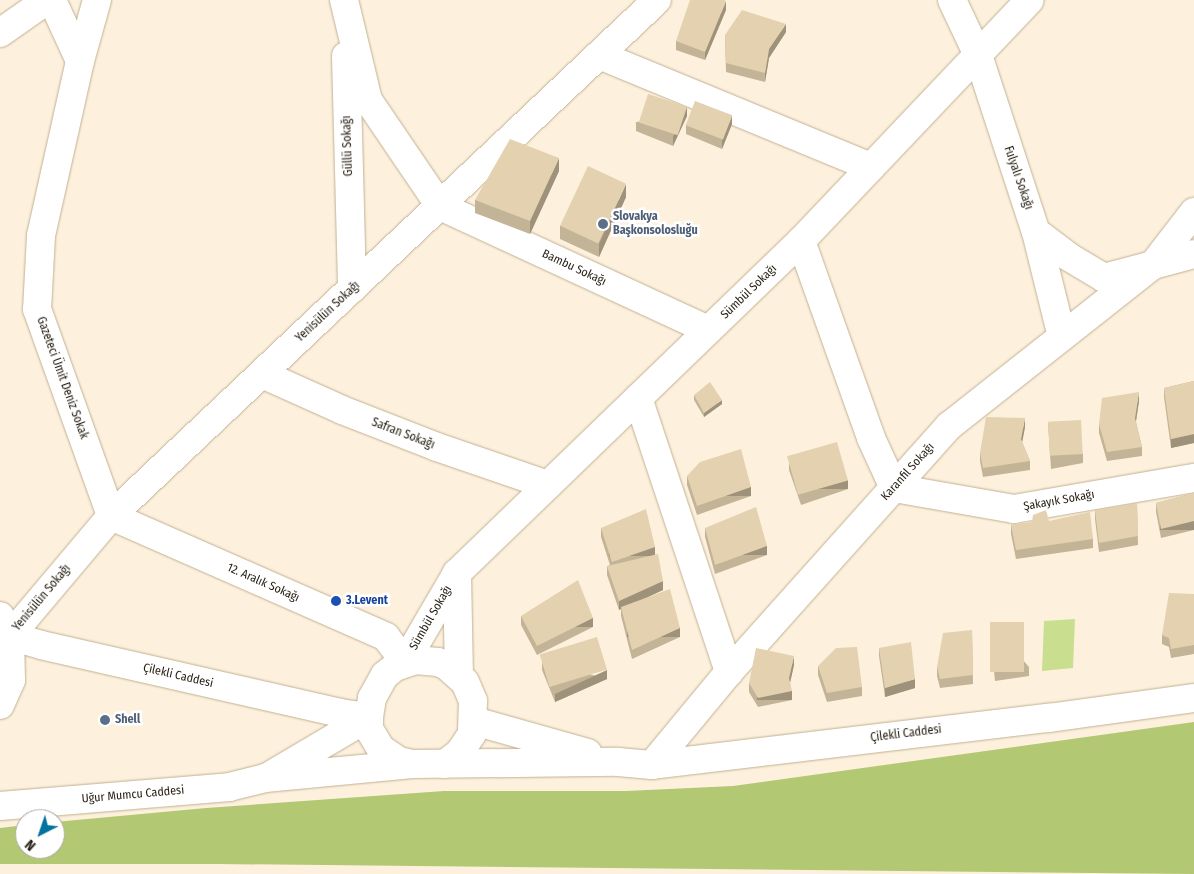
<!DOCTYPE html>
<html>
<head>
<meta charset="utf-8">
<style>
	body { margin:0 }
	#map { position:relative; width:1194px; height:874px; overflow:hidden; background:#fdf1de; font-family:"Fira Sans Condensed",sans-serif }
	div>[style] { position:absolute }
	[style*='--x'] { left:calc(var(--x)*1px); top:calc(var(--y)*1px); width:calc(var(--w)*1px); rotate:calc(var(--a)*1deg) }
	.green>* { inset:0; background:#cade90 }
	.forest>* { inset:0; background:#b3c872 }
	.roads { filter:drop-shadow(0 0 1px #c2b091) drop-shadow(0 0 1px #c2b091) }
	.minor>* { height:28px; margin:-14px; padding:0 14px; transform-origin:14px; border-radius:14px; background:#fff }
	.major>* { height:28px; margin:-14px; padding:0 14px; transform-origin:14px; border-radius:14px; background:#fff }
	.wall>* { inset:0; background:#c3b497 }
	.shaded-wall>* { inset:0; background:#9f927b; transform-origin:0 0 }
	.building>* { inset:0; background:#e3d1b0; transform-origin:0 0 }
	.dots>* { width:14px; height:14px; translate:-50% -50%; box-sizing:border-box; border:2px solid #fff; border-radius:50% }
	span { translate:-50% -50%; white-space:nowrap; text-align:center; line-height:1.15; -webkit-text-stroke:5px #fff; paint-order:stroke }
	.street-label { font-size:12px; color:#241d11 }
	.service-label { font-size:12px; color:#4e5e75; font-weight:700 }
	.left { translate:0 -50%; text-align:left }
	.transit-label { font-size:12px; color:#164399; font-weight:700 }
	.north { position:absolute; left:15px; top:809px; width:50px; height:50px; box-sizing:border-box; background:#fff; border:1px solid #a7a5a0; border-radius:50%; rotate:221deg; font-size:14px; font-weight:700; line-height:20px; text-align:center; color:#241d11 }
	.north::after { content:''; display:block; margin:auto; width:18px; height:22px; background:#04729e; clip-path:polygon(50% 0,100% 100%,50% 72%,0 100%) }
</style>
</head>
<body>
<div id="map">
	<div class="green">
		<i style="clip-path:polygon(1075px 619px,1073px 668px,1042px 671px,1044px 621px)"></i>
	</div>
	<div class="forest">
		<i style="clip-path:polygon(1194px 722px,1194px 874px,218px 864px,0 864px,0 828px,25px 825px,25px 849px,55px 849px,55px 822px,206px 808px,444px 791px,626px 791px,733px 786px)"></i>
	</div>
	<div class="roads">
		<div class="minor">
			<i style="--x:52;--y:0;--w:67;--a:65.3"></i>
			<i style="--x:97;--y:0;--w:63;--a:105.6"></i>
			<i style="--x:80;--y:61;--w:179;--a:102.6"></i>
			<i style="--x:41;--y:236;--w:73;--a:93.1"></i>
			<i style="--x:37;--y:309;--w:220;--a:70.3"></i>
			<i style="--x:344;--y:0;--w:103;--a:76.5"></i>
			<i style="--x:368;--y:100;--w:128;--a:55.8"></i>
			<i style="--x:440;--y:206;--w:295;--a:24.8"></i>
			<i style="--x:952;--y:0;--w:61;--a:64.7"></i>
			<i style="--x:978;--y:55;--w:186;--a:71.9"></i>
			<i style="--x:1036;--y:232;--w:41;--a:37.1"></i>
			<i style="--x:1069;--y:257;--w:41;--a:31"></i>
			<i style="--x:1104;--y:278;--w:93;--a:-14.9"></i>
			<i style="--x:0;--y:33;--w:57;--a:-35.1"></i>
			<i style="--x:599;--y:55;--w:294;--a:22.4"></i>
			<i style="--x:346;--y:56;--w:233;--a:88.5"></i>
			<i style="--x:1036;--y:232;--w:108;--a:76.1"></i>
			<i style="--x:801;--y:241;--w:209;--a:70.4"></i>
			<i style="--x:871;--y:438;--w:55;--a:65.3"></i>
			<i style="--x:894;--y:488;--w:122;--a:9.9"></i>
			<i style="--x:1014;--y:509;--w:183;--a:-9.8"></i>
			<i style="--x:262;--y:374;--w:88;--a:24.2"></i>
			<i style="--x:342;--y:410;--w:102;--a:21.3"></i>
			<i style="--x:437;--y:447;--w:117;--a:18.9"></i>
			<i style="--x:638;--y:398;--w:289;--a:71.6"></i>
			<i style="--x:111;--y:516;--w:300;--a:23.7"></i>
			<i style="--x:386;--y:637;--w:31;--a:53"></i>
			<i style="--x:405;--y:662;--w:103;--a:-59.7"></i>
			<i style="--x:457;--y:573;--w:478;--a:-44"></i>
			<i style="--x:801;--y:241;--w:332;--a:-46.5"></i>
			<i style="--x:457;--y:573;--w:102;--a:88.9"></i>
			<i style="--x:0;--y:616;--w:22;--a:63"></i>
			<i style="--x:10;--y:636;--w:32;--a:16"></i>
			<i style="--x:41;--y:645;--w:307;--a:12.8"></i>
			<i style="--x:340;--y:713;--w:29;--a:8"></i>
			<i style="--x:10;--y:636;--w:157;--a:-49.9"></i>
			<i style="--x:111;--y:516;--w:751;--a:-43.38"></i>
			<i style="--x:0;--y:705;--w:27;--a:-66"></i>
			<i style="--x:11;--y:680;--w:44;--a:-91.3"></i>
			<i style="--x:652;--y:765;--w:121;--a:-50.4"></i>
			<i style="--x:729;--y:672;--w:330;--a:-48.2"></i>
			<i style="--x:949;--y:426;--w:260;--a:-38.3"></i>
			<i style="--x:1153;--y:265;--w:67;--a:-52.3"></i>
		</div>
		<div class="major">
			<i style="--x:474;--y:721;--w:118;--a:15.7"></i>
			<i style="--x:412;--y:764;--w:13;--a:-167"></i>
			<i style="--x:399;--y:761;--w:22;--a:-146"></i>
			<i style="--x:381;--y:749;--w:23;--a:-121"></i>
			<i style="--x:369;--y:729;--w:12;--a:-90"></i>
			<i style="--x:369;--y:717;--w:19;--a:-81"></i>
			<i style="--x:372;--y:698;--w:26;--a:-61"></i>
			<i style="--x:385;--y:675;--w:13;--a:-39"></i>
			<i style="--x:395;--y:667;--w:21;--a:-19"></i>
			<i style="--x:415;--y:660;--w:23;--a:5"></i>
			<i style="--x:438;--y:662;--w:10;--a:24"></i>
			<i style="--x:447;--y:666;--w:24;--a:42"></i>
			<i style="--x:465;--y:682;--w:21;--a:67"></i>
			<i style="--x:473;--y:701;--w:33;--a:92"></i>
			<i style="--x:472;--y:734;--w:23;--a:124"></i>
			<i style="--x:459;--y:753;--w:18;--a:142"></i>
			<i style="--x:271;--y:775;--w:114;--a:-30.6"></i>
			<i style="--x:0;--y:806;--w:230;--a:-4.7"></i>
			<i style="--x:229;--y:787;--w:37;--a:-14"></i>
			<i style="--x:265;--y:778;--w:148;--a:-5.4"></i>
			<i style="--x:412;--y:764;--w:206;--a:-0.6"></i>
			<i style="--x:618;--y:762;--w:34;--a:5"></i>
			<i style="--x:652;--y:765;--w:400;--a:-6.8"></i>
			<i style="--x:1049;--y:718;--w:146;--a:-7.9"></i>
		</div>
	</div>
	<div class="wall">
		<i style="clip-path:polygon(726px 10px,705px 60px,676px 50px,676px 41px)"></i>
		<i style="clip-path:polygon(786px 32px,769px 58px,765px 82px,726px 72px,725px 35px)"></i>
		<i style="clip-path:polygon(687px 116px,673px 146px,636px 131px,636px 122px)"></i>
		<i style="clip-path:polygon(732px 124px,722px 149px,686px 134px,686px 125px)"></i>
		<i style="clip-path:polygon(559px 171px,530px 234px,475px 213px,475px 200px)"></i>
		<i style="clip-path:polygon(626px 197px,599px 257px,560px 239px,560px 226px)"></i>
		<i style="clip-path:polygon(1194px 381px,1194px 443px,1171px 448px,1164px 397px,1164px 388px)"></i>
		<i style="clip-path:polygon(694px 395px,722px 404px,704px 417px,694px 400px)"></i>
		<i style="clip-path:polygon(1139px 401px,1136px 422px,1142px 447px,1142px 456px,1107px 461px,1099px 433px,1099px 424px)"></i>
		<i style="clip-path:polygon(1048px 423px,1083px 454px,1083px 463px,1051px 469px)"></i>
		<i style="clip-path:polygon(1025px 427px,1022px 442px,1030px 461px,1030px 470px,983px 477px,980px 461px,980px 453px)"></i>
		<i style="clip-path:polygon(789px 461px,848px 489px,801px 505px,789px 470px)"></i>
		<i style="clip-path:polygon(687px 476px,751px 496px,697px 515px,687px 485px)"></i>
		<i style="clip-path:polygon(1194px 493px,1194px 530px,1161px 538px,1156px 512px,1156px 503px)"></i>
		<i style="clip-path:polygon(1137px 503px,1138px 545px,1099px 552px,1095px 519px,1095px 510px)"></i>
		<i style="clip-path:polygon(1049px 521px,1093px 539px,1093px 548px,1016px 559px,1011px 534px,1011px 525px)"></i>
		<i style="clip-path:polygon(601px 528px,655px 554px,663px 590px,648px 597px,680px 637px,632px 659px,621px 616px,621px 609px,619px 610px,607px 575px,607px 566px,610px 565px,601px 537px)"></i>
		<i style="clip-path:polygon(705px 528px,767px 555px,715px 574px,705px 537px)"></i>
		<i style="clip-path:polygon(1194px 594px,1194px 654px,1171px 658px,1169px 647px,1162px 644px,1162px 635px)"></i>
		<i style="clip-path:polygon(521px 616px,593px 627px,537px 655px,521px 625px)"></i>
		<i style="clip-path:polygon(990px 622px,1029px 667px,1029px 676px,995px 681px,990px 631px)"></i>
		<i style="clip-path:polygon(972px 630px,973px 684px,940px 688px,937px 676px,937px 667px)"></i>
		<i style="clip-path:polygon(879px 648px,915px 688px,885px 697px,879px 656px)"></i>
		<i style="clip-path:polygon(542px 661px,607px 679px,555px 702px,542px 670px)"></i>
		<i style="clip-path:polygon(794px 665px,790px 683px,792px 700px,758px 707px,749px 692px,749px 683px)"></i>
		<i style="clip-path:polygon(818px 666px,862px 687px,862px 696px,827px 702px,818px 675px)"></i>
	</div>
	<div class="shaded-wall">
		<i style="clip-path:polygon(726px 1px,726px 10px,705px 60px,705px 52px)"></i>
		<i style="clip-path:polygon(786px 24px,786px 32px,769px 58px,765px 82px,765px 73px,769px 49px)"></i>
		<i style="clip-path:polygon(687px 107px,687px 116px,673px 146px,673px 137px)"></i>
		<i style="clip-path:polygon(732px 115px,732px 124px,722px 149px,722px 140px)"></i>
		<i style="clip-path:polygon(559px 158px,559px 171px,530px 234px,530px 221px)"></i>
		<i style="clip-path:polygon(626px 184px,626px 197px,599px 257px,599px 244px)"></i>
		<i style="clip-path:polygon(1139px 392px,1139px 401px,1135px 427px,1135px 418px)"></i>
		<i style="clip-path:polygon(722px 400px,722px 404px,704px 417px,704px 413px)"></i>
		<i style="clip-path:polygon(1025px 418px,1025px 427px,1021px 448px,1021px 439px)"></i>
		<i style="clip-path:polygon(1194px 434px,1194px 443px,1171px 448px,1171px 439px)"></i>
		<i style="left:848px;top:480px;width:9px;height:50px;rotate:90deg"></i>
		<i style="left:751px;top:487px;width:9px;height:57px;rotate:90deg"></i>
		<i style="left:1194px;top:521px;width:9px;height:34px;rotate:90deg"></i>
		<i style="left:767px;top:546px;width:9px;height:55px;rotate:90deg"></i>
		<i style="left:655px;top:547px;width:9px;height:46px;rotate:90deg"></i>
		<i style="clip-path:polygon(663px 581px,663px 590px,622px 609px,621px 607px,621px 609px,619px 610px,619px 601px)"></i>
		<i style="left:593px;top:618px;width:9px;height:63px;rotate:90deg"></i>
		<i style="left:680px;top:628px;width:9px;height:53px;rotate:90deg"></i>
		<i style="clip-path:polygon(794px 656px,794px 665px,789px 687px,789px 678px)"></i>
		<i style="clip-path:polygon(607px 670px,607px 679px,555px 702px,555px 694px)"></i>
		<i style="clip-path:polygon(915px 679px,915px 688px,885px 697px,885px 688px)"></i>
		<i style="left:792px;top:691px;width:9px;height:35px;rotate:90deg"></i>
	</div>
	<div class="building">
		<i style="clip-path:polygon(690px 0,724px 0,726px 1px,705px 52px,676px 41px)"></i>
		<i style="clip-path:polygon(742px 10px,786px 24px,769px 49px,765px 73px,726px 63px,725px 35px)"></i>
		<i style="left:648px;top:94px;width:41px;height:30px;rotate:18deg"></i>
		<i style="left:695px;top:101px;width:40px;height:26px;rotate:21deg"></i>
		<i style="clip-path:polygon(510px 139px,559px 158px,530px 221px,475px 200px)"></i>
		<i style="left:588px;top:166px;width:42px;height:66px;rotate:25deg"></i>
		<i style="clip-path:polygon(1194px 381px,1194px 434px,1171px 439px,1164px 388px)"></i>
		<i style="clip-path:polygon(710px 382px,722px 400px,704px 413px,694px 395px)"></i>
		<i style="clip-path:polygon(1139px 392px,1135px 418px,1142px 447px,1107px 452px,1099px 424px,1102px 398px)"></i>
		<i style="clip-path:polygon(986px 417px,1025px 418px,1021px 439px,1030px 461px,983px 468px,980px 453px)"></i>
		<i style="left:1081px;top:420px;width:34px;height:33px;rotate:87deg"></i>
		<i style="left:837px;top:442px;width:40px;height:52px;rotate:74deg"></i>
		<i style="clip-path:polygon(741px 449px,751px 487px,697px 506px,687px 476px,700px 462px)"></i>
		<i style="clip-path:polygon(1194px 493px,1194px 521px,1161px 529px,1156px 503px)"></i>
		<i style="clip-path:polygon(1137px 503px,1138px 536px,1099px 543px,1095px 510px)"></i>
		<i style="clip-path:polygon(756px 507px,767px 546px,715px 565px,705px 528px)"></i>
		<i style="clip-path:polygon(646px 509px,655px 547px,612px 562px,601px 528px)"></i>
		<i style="clip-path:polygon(1046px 510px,1049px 521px,1090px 512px,1093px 539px,1016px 550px,1011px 525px,1032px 522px,1033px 515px)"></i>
		<i style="clip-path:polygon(658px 554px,663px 581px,619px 601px,607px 566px)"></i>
		<i style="clip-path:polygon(578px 580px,593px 618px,537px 646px,521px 616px)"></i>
		<i style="clip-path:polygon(670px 589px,680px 628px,632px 650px,621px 607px)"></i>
		<i style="clip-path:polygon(1169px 593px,1194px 594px,1194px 645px,1171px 649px,1169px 638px,1162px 635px)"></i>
		<i style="left:990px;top:622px;width:34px;height:50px"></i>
		<i style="clip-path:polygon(972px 630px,973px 675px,940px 679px,937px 667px,943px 633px)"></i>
		<i style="left:597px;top:637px;width:34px;height:60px;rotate:73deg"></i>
		<i style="clip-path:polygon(911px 642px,915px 679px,885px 688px,879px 648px)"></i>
		<i style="clip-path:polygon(857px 647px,862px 687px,827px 693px,818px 666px,836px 648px)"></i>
		<i style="clip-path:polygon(756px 648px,794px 656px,789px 678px,792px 691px,758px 698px,749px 683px)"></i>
	</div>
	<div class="dots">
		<i style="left:603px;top:224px;background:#5c6f8a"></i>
		<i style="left:336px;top:601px;background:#1a4fb4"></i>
		<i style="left:105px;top:720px;background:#5c6f8a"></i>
	</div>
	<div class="street-label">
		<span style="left:348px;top:146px;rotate:-92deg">Güllü Sokağı</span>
		<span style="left:1018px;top:178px;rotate:71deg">Fulyalı Sokağı</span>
		<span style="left:574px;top:268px;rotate:25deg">Bambu Sokağı</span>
		<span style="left:749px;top:292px;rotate:-44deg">Sümbül Sokağı</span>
		<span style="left:328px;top:312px;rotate:-43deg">Yenisülün Sokağı</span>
		<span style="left:62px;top:378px;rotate:70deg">Gazeteci Ümit Deniz Sokak</span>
		<span style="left:403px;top:434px;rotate:21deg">Safran Sokağı</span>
		<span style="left:908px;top:472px;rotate:-48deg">Karanfil Sokağı</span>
		<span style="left:1059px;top:501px;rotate:-10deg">Şakayık Sokağı</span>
		<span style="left:263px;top:583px;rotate:24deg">12. Aralık Sokağı</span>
		<span style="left:42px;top:598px;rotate:-50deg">Yenisülün Sokağı</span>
		<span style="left:431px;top:618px;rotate:-60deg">Sümbül Sokağı</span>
		<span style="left:178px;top:676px;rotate:13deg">Çilekli Caddesi</span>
		<span style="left:906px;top:734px;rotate:-7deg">Çilekli Caddesi</span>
		<span style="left:133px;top:795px;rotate:-5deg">Uğur Mumcu Caddesi</span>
	</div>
	<div class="service-label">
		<span class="left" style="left:613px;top:224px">Slovakya<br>Başkonsolosluğu</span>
		<span class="left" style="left:115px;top:720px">Shell</span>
	</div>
	<div class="transit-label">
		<span class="left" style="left:346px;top:601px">3.Levent</span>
	</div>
	<div class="north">N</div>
</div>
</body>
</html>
